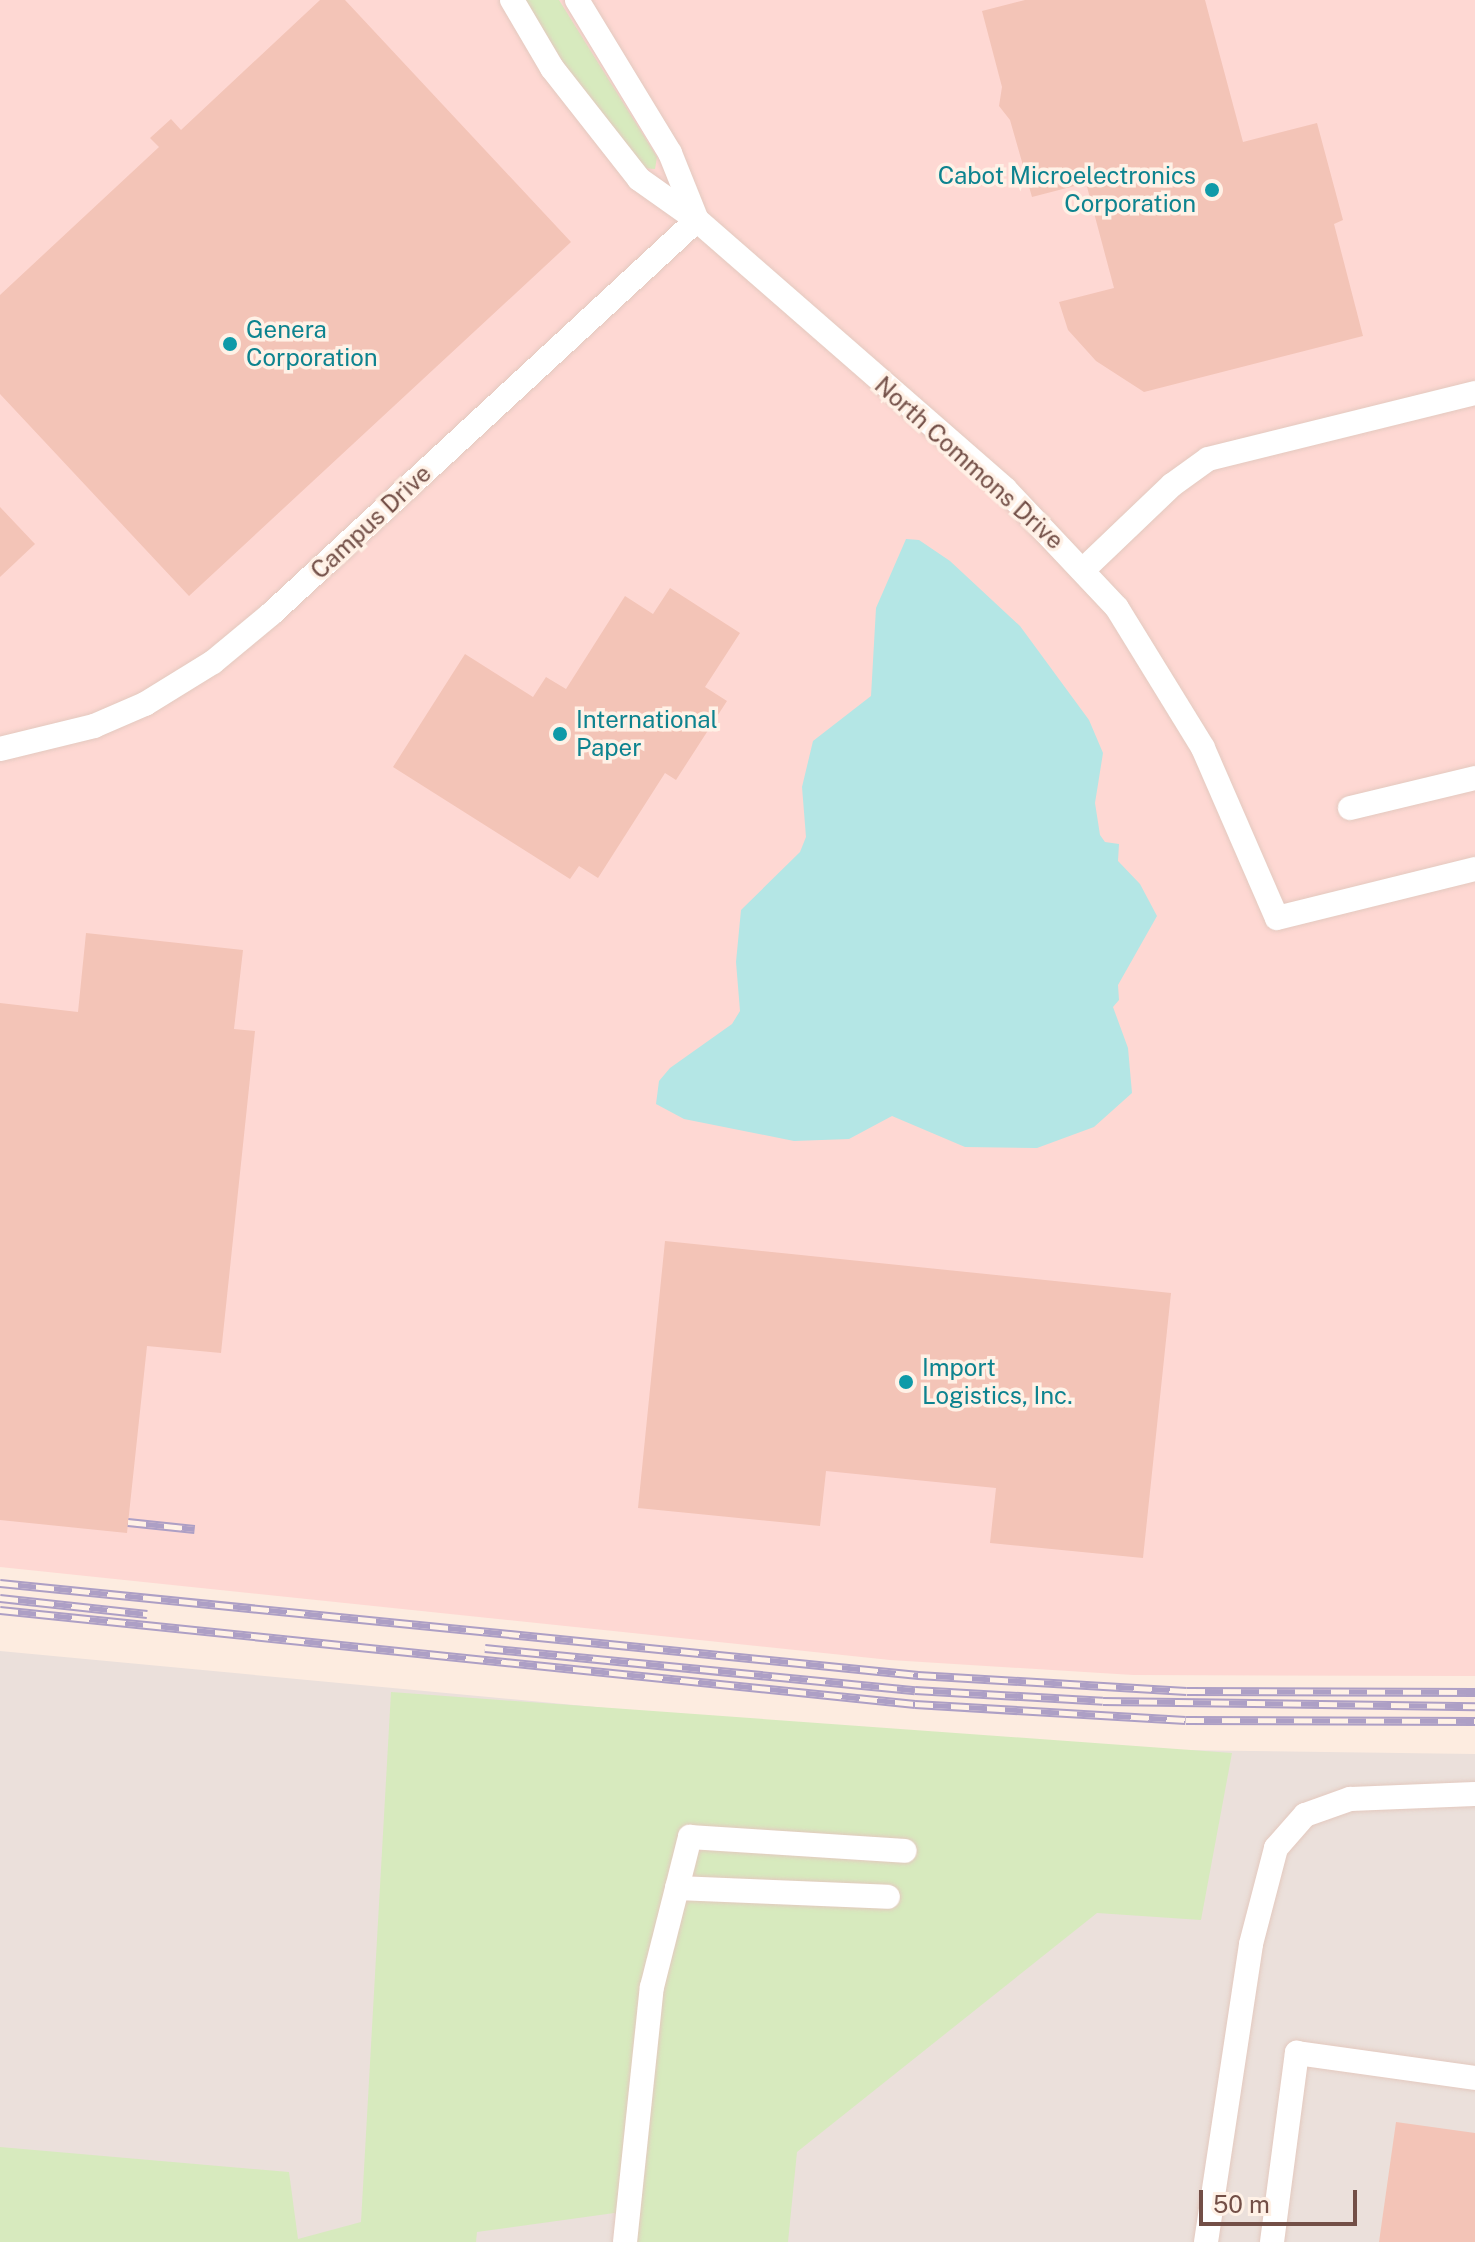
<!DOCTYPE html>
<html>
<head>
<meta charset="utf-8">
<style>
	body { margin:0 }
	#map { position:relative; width:1475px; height:2242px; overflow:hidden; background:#fdece0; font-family:"Public Sans",sans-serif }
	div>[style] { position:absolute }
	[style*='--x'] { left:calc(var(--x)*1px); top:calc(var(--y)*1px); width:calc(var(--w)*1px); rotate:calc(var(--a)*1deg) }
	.commercial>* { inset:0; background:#fed8d3 }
	.industrial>* { inset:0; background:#ebe0db }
	.green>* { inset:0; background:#d7eabe }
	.water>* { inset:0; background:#b4e6e5 }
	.building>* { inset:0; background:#f3c4b7 }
	.roads { filter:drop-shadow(0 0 2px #e3c9bf) drop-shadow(0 0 2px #e3c9bf) }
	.minor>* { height:24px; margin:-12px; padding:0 12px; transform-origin:12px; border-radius:12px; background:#fff }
	.rail>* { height:9px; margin-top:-4.5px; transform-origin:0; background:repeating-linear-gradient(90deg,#fff1e6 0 18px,#ad9fc5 0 36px); box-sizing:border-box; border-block:2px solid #ad9fc5 }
	.dots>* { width:22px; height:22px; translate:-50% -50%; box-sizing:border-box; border:4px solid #fff1e6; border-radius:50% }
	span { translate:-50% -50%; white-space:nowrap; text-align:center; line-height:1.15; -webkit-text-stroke:7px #fff1e6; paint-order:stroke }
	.culture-label { font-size:24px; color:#0d838f }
	.right { translate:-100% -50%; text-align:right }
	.left { translate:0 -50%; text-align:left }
	.street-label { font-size:24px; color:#734f47 }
	.scale { position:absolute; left:1199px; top:2190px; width:158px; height:36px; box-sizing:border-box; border:4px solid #734f47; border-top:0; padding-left:10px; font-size:24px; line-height:28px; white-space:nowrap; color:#734f47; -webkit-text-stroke:6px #fff1e6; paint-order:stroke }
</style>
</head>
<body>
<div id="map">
	<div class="commercial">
		<i style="clip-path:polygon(0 0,1475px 0,1475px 1676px,1133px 1675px,890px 1660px,0 1567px)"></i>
	</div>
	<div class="industrial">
		<i style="clip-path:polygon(0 1651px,913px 1737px,1099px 1749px,1475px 1754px,1475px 2242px,0 2242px)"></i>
	</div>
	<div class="green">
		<i style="clip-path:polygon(525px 0,559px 0,657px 157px,655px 169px,642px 168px,572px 77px)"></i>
		<i style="clip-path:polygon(391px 1692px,1232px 1753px,1201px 1920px,1097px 1913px,797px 2152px,788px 2242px,630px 2242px,636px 2210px,477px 2232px,476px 2242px,0 2242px,0 2147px,289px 2172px,298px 2239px,361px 2222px)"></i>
	</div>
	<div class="water">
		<i style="clip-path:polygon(906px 539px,919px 540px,950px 561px,1020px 626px,1089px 720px,1103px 753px,1095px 803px,1100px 835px,1105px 842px,1119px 844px,1118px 861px,1140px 884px,1157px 916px,1118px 985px,1119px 1000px,1113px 1007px,1128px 1048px,1132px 1093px,1094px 1127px,1037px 1148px,965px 1147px,892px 1116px,849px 1139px,794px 1141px,684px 1119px,656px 1104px,659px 1081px,670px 1068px,732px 1024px,740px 1011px,736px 962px,741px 910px,800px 852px,806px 837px,802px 787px,813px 741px,871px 696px,876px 608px)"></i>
	</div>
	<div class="building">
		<i style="clip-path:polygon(320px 0,345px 0,571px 242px,189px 596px,0 394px,0 295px,159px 147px,150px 138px,171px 119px,181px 130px)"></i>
		<i style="clip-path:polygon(1025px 0,1205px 0,1243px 142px,1317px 123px,1343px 220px,1334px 224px,1363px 336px,1144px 392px,1096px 361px,1068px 330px,1059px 302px,1114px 288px,1086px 183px,1032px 197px,1010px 120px,999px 106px,1002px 87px,982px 11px)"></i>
		<i style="clip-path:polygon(0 507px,35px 544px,0 577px)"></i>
		<i style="clip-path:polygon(670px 588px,740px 633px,705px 687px,727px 701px,676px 780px,665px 773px,598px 878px,579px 866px,570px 879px,393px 767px,465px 654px,533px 697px,546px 677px,566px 689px,625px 596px,653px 614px)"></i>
		<i style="clip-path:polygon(86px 933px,243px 950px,234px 1029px,255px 1031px,221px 1353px,147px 1346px,127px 1533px,0 1520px,0 1003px,78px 1012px)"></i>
		<i style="clip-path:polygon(665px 1241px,1171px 1293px,1143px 1558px,990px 1543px,996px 1488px,826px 1471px,820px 1526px,638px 1508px)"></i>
		<i style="clip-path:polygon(1396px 2122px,1475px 2133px,1475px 2242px,1379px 2242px)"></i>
	</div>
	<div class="roads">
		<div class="minor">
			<i style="--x:512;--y:0;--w:79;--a:59.5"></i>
			<i style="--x:552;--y:68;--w:141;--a:51.9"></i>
			<i style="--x:639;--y:179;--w:71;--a:35.3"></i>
			<i style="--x:697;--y:220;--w:409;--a:41.1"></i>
			<i style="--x:1005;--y:489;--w:163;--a:46.7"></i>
			<i style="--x:1117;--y:608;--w:164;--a:58.4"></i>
			<i style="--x:1203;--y:748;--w:185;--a:66.5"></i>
			<i style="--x:1277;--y:918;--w:204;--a:-13.9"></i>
			<i style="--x:577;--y:0;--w:179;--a:58.7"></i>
			<i style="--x:670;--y:153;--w:72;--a:68.1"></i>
			<i style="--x:1083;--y:570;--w:123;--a:-43.7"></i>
			<i style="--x:1172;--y:485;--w:44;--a:-35.8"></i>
			<i style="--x:1208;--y:459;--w:275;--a:-13.9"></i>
			<i style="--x:0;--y:749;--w:97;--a:-13.7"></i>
			<i style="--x:94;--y:726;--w:56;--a:-23.3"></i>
			<i style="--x:145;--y:704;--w:80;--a:-31.7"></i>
			<i style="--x:213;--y:662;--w:75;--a:-39.6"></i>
			<i style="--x:271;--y:614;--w:580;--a:-42.77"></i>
			<i style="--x:1350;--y:808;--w:129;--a:-13.5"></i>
			<i style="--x:677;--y:1888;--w:211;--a:2.4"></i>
			<i style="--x:625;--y:2242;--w:256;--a:-84"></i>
			<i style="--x:652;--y:1987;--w:155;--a:-75.8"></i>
			<i style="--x:690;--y:1837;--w:215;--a:3.7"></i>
			<i style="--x:1206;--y:2242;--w:301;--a:-81.4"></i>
			<i style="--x:1251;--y:1944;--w:99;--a:-75.4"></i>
			<i style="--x:1276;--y:1848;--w:44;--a:-48.7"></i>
			<i style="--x:1305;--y:1815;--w:48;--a:-19.6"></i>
			<i style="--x:1350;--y:1799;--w:125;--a:-2.3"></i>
			<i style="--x:1272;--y:2242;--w:191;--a:-82.5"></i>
			<i style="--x:1297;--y:2053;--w:180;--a:8"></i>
		</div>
	</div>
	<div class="rail">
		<i style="--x:128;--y:1522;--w:67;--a:6"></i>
		<i style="--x:0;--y:1583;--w:923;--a:5.72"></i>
		<i style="--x:918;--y:1675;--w:269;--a:3.4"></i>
		<i style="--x:1187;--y:1691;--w:288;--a:0.2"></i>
		<i style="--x:0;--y:1598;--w:148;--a:6.2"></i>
		<i style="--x:0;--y:1610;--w:920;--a:5.87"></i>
		<i style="--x:915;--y:1704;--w:271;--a:3.4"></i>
		<i style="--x:1186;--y:1720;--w:289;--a:0.2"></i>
		<i style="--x:485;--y:1648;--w:432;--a:5.6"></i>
		<i style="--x:915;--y:1690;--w:188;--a:3.3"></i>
		<i style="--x:1103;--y:1701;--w:372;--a:0.8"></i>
	</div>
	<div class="dots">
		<i style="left:1212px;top:190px;background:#0f9aa8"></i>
		<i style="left:230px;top:344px;background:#0f9aa8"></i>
		<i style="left:560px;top:734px;background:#0f9aa8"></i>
		<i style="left:906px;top:1382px;background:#0f9aa8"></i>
	</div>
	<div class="culture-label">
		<span class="right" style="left:1196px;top:190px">Cabot Microelectronics<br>Corporation</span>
		<span class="left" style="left:246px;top:344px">Genera<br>Corporation</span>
		<span class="left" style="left:576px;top:734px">International<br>Paper</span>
		<span class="left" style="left:922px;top:1382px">Import<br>Logistics, Inc.</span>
	</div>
	<div class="street-label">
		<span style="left:969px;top:463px;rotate:42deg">North Commons Drive</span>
		<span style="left:371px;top:522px;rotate:-43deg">Campus Drive</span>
	</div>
	<div class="scale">50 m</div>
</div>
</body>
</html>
